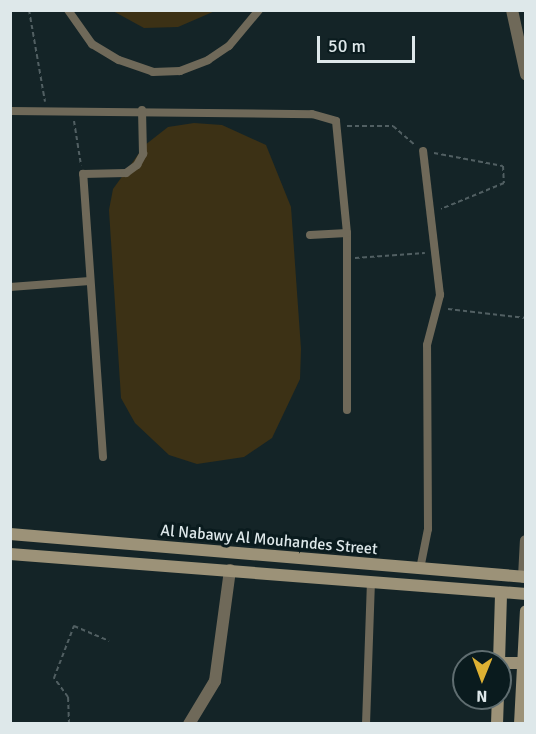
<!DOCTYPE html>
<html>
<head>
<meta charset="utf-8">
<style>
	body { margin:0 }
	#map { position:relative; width:536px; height:734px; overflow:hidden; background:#142427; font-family:Signika,sans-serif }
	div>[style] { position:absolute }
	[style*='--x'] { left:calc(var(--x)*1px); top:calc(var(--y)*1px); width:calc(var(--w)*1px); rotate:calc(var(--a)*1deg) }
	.green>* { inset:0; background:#3c3115 }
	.path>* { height:2px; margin-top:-1px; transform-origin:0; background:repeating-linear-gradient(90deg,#515f62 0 4.5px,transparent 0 7.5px) }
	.lane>* { height:8px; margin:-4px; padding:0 4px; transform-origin:4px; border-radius:4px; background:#6f6959 }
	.street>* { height:12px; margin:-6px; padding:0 6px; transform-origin:6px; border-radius:6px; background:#6f6959 }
	.secondary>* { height:12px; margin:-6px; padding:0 6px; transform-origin:6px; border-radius:6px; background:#9c9278 }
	span { translate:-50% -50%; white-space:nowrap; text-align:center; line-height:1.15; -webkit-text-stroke:6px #0a1b1e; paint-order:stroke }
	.street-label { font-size:16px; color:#dee8ea }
	.frame { position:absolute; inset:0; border:12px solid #dee8ea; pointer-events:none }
	.north { position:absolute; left:452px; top:650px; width:60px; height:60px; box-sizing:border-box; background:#0a1b1e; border:2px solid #5f6d70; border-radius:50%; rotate:181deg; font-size:16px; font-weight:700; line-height:24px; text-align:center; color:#dee8ea }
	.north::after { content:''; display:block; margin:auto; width:21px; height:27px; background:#deb133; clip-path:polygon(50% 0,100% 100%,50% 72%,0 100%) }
	.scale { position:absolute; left:317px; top:36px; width:98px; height:27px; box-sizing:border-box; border:3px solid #dee8ea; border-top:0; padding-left:8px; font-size:18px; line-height:21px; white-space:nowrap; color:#dee8ea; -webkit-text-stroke:4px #0a1b1e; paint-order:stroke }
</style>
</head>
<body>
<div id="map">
	<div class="green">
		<i style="clip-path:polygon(113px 11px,215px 11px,178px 27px,144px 28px)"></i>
		<i style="clip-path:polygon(194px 123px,222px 125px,266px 145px,291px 207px,301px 349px,300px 379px,272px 438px,244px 457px,197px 464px,169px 455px,135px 423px,121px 398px,109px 210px,113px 189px,145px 145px,168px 127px)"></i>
	</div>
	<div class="path">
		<i style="--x:29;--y:10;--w:93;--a:80.1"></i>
		<i style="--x:74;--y:121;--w:45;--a:81"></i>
		<i style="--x:347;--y:126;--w:46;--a:0"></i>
		<i style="--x:393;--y:126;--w:29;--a:41"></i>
		<i style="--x:434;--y:153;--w:70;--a:10.7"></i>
		<i style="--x:503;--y:166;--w:17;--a:87"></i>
		<i style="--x:504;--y:183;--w:68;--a:157.6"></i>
		<i style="--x:355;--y:258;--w:70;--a:-4.1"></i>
		<i style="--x:448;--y:309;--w:79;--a:6.6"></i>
		<i style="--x:69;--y:724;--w:27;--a:-92"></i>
		<i style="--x:68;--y:697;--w:24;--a:-126"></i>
		<i style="--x:54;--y:678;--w:56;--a:-69"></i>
		<i style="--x:74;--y:626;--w:38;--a:23"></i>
	</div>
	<div class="lane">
		<i style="--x:68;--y:10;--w:42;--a:54.8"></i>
		<i style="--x:92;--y:44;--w:31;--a:31"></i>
		<i style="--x:119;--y:60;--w:36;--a:19"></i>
		<i style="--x:153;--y:72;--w:27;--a:-2"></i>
		<i style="--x:180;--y:71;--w:30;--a:-21"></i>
		<i style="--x:208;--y:60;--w:25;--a:-34"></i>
		<i style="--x:229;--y:46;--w:47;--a:-50.2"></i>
		<i style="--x:10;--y:111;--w:302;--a:0.6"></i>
		<i style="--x:312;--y:114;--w:25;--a:16"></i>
		<i style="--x:336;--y:121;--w:113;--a:84.4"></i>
		<i style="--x:347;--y:233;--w:177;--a:90"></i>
		<i style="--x:310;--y:235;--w:37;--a:-3"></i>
		<i style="--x:10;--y:287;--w:80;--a:-4.3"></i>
		<i style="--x:103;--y:457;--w:284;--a:-94"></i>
		<i style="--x:83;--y:174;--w:43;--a:-1.3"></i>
		<i style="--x:126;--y:173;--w:14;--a:-36"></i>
		<i style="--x:137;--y:165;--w:13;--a:-61"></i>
		<i style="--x:143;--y:154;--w:44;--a:-91.3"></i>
		<i style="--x:420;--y:569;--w:41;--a:-78.7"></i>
		<i style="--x:428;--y:529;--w:184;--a:-90.3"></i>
		<i style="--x:427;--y:345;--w:52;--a:-75.4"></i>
		<i style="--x:440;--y:295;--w:145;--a:-96.7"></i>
		<i style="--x:366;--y:724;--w:141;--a:-88"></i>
	</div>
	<div class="street">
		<i style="--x:512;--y:10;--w:66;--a:77.7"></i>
		<i style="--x:524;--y:577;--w:36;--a:-87"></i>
		<i style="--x:189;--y:724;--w:50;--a:-58.8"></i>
		<i style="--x:215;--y:681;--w:112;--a:-82.3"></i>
	</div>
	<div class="secondary">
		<i style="--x:10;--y:534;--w:518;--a:4.76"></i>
		<i style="--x:10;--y:554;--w:518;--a:4.43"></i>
		<i style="--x:499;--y:662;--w:69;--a:-88.3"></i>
		<i style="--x:500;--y:663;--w:23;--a:0"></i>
		<i style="--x:497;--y:724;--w:26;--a:-88"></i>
		<i style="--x:520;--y:724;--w:113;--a:-87"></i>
	</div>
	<div class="street-label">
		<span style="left:269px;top:540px;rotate:5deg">Al Nabawy Al Mouhandes Street</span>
	</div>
	<div class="frame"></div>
	<div class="north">N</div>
	<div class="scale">50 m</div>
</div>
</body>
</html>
